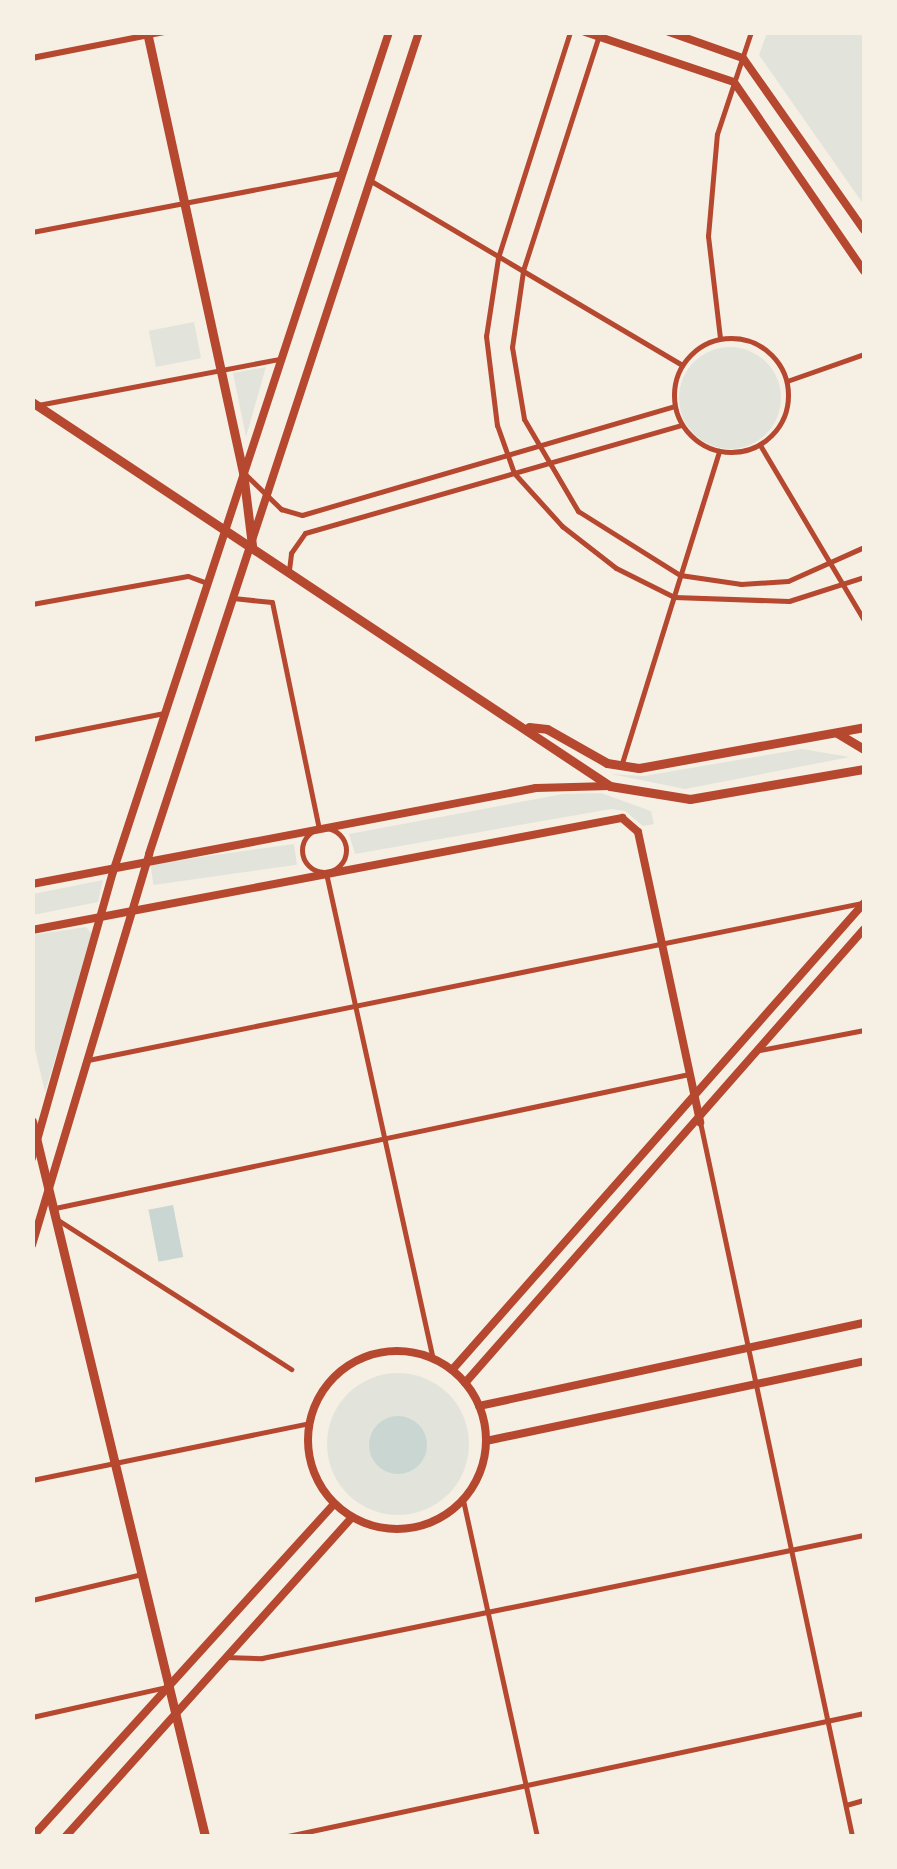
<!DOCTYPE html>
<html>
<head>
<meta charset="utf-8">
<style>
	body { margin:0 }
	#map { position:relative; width:897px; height:1869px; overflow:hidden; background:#f6efe4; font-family:Overpass,sans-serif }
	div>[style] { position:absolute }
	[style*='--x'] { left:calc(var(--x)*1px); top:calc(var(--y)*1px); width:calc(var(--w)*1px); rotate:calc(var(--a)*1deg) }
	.green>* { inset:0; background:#e2e4dc; transform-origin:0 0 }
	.round { border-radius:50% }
	.water>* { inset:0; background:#c9d6d2; transform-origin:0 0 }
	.minor>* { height:5px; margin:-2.5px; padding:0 2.5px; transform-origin:2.5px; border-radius:2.5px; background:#b5482f }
	.minor>.ring { margin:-2.5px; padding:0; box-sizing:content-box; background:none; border:5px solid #b5482f; border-radius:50% }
	.tertiary>* { height:6px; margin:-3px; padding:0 3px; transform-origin:3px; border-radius:3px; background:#b5482f }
	.secondary>* { height:8px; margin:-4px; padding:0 4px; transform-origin:4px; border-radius:4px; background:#b5482f }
	.secondary>.ring { margin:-4px; padding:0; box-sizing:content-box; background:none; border:8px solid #b5482f; border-radius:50% }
	.primary>* { height:9px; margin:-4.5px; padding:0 4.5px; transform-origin:4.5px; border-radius:4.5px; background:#b5482f }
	span { translate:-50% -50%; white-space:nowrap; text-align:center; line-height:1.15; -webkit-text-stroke:10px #f6efe4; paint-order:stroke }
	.frame { position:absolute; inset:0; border:35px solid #f6efe4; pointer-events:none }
</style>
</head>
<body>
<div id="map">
	<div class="green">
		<i style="clip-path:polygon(767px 33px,864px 33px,864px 205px,759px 55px)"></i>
		<i style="left:194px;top:322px;width:37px;height:46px;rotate:79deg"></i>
		<i class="round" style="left:679px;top:347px;width:102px;height:102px"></i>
		<i style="clip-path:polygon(266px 367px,246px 437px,233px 373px)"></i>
		<i style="clip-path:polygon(802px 749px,850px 757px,685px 789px,611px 774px,644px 776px)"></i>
		<i style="clip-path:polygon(601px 793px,651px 811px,654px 824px,643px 826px,625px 811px,611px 809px,355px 854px,349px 834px,563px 794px)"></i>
		<i style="left:294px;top:844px;width:21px;height:145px;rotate:82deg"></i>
		<i style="clip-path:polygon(103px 880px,98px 902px,33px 915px,33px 894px)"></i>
		<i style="clip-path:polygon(86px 927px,93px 935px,45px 1092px,33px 1041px,32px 935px)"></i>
		<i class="round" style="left:327px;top:1373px;width:142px;height:142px"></i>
	</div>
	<div class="water">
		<i style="left:173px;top:1205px;width:53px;height:25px;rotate:79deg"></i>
		<i class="round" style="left:369px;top:1416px;width:58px;height:58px"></i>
	</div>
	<div class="minor">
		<i style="--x:570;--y:32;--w:237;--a:107.7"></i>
		<i style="--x:498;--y:258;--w:79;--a:98.7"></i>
		<i style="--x:486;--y:336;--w:90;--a:83"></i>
		<i style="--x:497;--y:425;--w:51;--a:70.5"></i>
		<i style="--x:514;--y:473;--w:72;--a:47.8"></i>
		<i style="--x:562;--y:526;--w:68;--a:37.9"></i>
		<i style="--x:616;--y:568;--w:65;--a:26.6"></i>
		<i style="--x:674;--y:597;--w:115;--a:2"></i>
		<i style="--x:789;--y:601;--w:79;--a:-17.7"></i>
		<i style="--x:600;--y:32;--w:251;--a:107.9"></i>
		<i style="--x:523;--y:271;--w:77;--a:98.2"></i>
		<i style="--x:512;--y:347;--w:73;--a:80.5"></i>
		<i style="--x:524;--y:419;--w:107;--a:59.6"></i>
		<i style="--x:578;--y:511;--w:120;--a:32.1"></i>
		<i style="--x:680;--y:575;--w:62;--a:8.4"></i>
		<i style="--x:741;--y:584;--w:47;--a:-3.7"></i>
		<i style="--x:788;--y:581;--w:83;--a:-24.1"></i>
		<i style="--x:371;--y:181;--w:361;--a:30.6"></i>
		<i style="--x:32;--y:232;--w:316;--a:-10.8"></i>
		<i class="ring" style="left:674px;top:338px;width:109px;height:109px"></i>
		<i style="--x:720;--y:338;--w:103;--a:-96.7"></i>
		<i style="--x:708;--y:236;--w:102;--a:-85"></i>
		<i style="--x:717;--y:134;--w:108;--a:-71.6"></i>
		<i style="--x:787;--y:381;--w:82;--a:-19.3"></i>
		<i style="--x:38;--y:405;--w:246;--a:-10.8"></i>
		<i style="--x:760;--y:445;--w:204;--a:59.3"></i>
		<i style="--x:244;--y:473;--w:52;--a:44.2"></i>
		<i style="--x:281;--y:509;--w:22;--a:16"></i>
		<i style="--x:302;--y:515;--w:388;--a:-16.3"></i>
		<i style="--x:289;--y:570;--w:17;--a:-83"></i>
		<i style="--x:291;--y:553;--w:24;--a:-55"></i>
		<i style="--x:305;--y:533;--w:392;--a:-16"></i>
		<i style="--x:233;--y:598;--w:39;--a:6"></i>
		<i style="--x:272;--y:602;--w:232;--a:78.3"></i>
		<i style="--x:32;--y:604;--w:158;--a:-10.2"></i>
		<i style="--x:188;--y:576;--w:20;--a:20"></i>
		<i style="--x:32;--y:739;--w:136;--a:-11.1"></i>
		<i style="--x:622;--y:763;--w:327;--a:-72.7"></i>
		<i class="ring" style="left:302px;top:828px;width:39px;height:39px"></i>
		<i style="--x:326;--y:873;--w:498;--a:77.6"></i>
		<i style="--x:760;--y:1050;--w:106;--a:-10.9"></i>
		<i style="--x:88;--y:1060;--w:790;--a:-11.47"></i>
		<i style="--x:700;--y:1122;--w:730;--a:77.98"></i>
		<i style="--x:55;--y:1208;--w:648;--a:-11.93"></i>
		<i style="--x:58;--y:1220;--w:277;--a:32.6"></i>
		<i style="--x:32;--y:1480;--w:283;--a:-11.6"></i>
		<i style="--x:463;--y:1500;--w:344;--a:77.6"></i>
		<i style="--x:32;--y:1600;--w:113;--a:-13.3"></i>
		<i style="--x:225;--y:1657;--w:37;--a:2"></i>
		<i style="--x:262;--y:1658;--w:614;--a:-11.55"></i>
		<i style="--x:32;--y:1717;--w:137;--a:-12.6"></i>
		<i style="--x:846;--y:1805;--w:19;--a:-16"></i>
		<i style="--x:288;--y:1836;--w:589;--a:-12.05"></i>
	</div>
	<div class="tertiary">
		<i style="--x:32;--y:58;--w:136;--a:-11.1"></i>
	</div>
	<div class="secondary">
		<i style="--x:585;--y:32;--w:157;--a:18.6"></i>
		<i style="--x:734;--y:82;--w:229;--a:55.5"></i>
		<i style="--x:669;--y:32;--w:78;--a:19.4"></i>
		<i style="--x:743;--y:58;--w:210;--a:54.9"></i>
		<i style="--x:32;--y:884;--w:513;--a:-10.78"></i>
		<i style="--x:536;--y:788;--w:74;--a:-1.5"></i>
		<i style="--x:32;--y:930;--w:601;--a:-10.75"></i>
		<i style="--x:622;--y:818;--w:21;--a:41"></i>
		<i style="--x:638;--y:832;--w:297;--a:77.9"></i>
		<i style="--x:32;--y:1158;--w:297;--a:-74.2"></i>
		<i style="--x:113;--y:872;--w:884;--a:-71.81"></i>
		<i style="--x:32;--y:1245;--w:408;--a:-73.3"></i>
		<i style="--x:149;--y:854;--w:865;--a:-71.82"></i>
		<i class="ring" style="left:308px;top:1351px;width:170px;height:170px"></i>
		<i style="--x:452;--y:1370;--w:623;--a:-48.58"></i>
		<i style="--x:465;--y:1383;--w:604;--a:-48.69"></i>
		<i style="--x:479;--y:1406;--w:394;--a:-12.2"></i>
		<i style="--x:486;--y:1441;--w:386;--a:-11.9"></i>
		<i style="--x:33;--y:1836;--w:448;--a:-47.8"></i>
		<i style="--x:66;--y:1836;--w:428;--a:-48.1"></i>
	</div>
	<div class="primary">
		<i style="--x:147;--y:32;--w:450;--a:77.7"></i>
		<i style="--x:243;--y:472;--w:74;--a:83"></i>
		<i style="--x:32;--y:402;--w:694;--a:33.6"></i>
		<i style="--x:610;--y:786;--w:81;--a:9.2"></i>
		<i style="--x:690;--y:799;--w:177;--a:-9.8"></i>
		<i style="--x:529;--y:727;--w:18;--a:6"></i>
		<i style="--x:547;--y:729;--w:69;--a:29.5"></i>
		<i style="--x:607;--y:763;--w:32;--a:9"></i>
		<i style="--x:639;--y:768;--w:229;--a:-10.3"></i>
		<i style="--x:837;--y:733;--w:31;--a:31"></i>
		<i style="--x:32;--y:1121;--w:736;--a:76.4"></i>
	</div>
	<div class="frame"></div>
</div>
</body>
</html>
